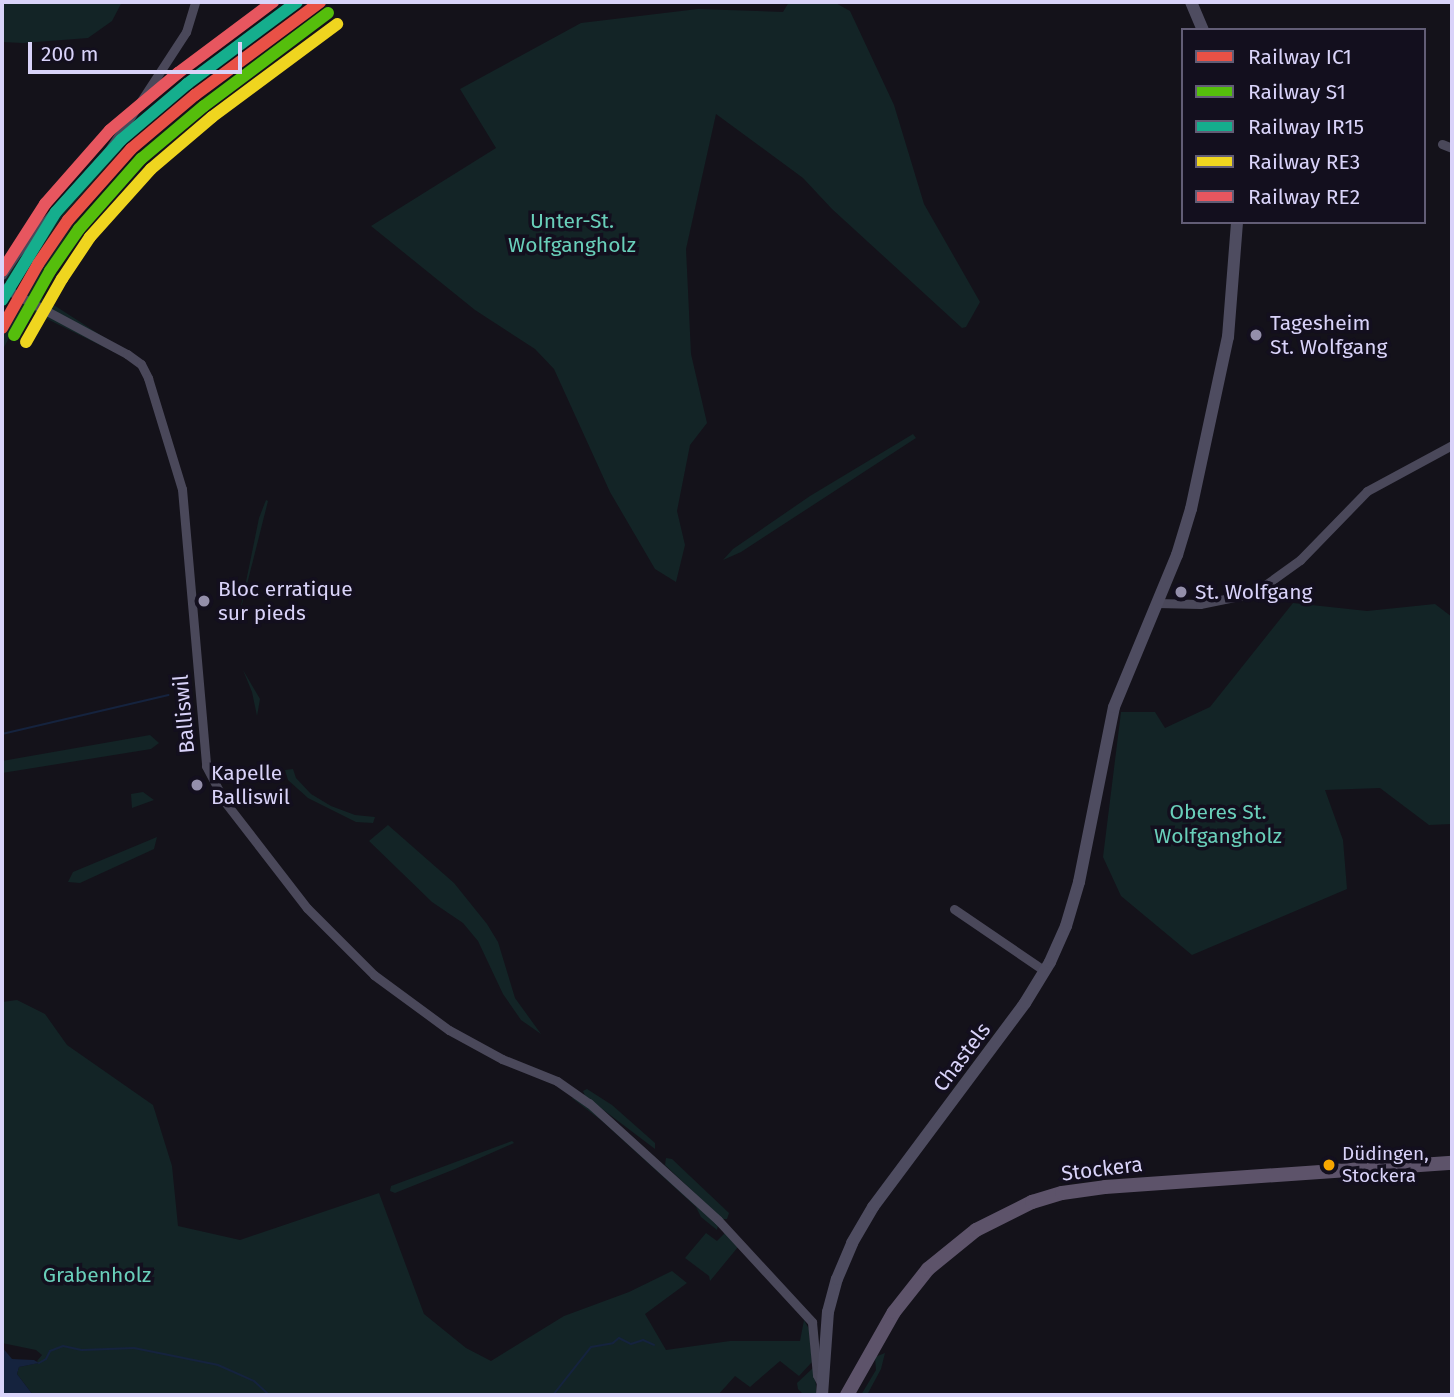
<!DOCTYPE html>
<html>
<head>
<meta charset="utf-8">
<style>
	body { margin:0 }
	#map { position:relative; width:1454px; height:1397px; overflow:hidden; background:#14121a; font-family:"Fira Sans",sans-serif }
	div>[style] { position:absolute }
	[style*='--x'] { left:calc(var(--x)*1px); top:calc(var(--y)*1px); width:calc(var(--w)*1px); rotate:calc(var(--a)*1deg) }
	.green>* { inset:0; background:#132426 }
	.water>* { inset:0; background:#15233e }
	.stream>* { height:2px; margin:-1px; padding:0 1px; transform-origin:1px; border-radius:1px; background:#15233e }
	.street>* { height:9px; margin:-4.5px; padding:0 4.5px; transform-origin:4.5px; border-radius:4.5px; background:#4a485a }
	.secondary>* { height:12px; margin:-6px; padding:0 6px; transform-origin:6px; border-radius:6px; background:#4e4c60 }
	.primary>* { height:14px; margin:-7px; padding:0 7px; transform-origin:7px; border-radius:7px; background:#5d536a }
	.rail-1>* { height:12px; margin:-6px; padding:0 6px; transform-origin:6px; border-radius:6px; background:#e95146 }
	.rail-2>* { height:12px; margin:-6px; padding:0 6px; transform-origin:6px; border-radius:6px; background:#55be0c }
	.rail-3>* { height:12px; margin:-6px; padding:0 6px; transform-origin:6px; border-radius:6px; background:#15ae8d }
	.rail-4>* { height:12px; margin:-6px; padding:0 6px; transform-origin:6px; border-radius:6px; background:#efd51f }
	.rail-5>* { height:12px; margin:-6px; padding:0 6px; transform-origin:6px; border-radius:6px; background:#e7565f }
	.dots>* { width:19px; height:19px; translate:-50% -50%; box-sizing:border-box; border:4px solid #130f1e; border-radius:50% }
	span { translate:-50% -50%; white-space:nowrap; text-align:center; line-height:1.15; -webkit-text-stroke:7px #130f1e; paint-order:stroke }
	.bus-label { font-size:19px; color:#d9d3f9 }
	.left { translate:0 -50%; text-align:left }
	.park-label { font-size:21px; color:#69cfba }
	.poi-label { font-size:21px; color:#d9d3f9 }
	.street-label { font-size:21px; color:#d9d3f9 }
	.frame { position:absolute; inset:0; border:4px solid #d9d3f9; pointer-events:none }
	.legend { position:absolute; left:1181px; top:28px; width:245px; height:196px; box-sizing:border-box; background:#130f1e; border:2px solid #625d76; margin:0; padding:9px 12px; list-style:none; font-size:21px; color:#d9d3f9 }
	.legend li { display:flex; align-items:center; gap:14px; height:35px }
	.legend b { width:35px; border:2px solid #625d76 }
	.scale { position:absolute; left:28px; top:42px; width:214px; height:32px; box-sizing:border-box; border:4px solid #d9d3f9; border-top:0; padding-left:9px; font-size:21px; line-height:24px; white-space:nowrap; color:#d9d3f9; -webkit-text-stroke:5px #130f1e; paint-order:stroke }
</style>
</head>
<body>
<div id="map">
	<div class="green">
		<i style="clip-path:polygon(2px 2px,122px 2px,112px 21px,88px 38px,23px 43px,2px 42px)"></i>
		<i style="clip-path:polygon(789px 2px,834px 2px,850px 11px,894px 105px,924px 204px,980px 302px,966px 327px,962px 328px,832px 209px,803px 178px,716px 114px,686px 249px,691px 354px,707px 423px,690px 445px,677px 511px,685px 545px,676px 582px,655px 569px,610px 492px,554px 369px,535px 349px,475px 310px,371px 226px,496px 148px,460px 89px,581px 23px,698px 9px,783px 12px)"></i>
		<i style="clip-path:polygon(114px 146px,122px 149px,63px 216px,13px 290px,6px 283px,5px 274px)"></i>
		<i style="clip-path:polygon(99px 185px,103px 188px,73px 225px,32px 291px,119px 347px,23px 294px,70px 221px)"></i>
		<i style="clip-path:polygon(21px 299px,132px 361px,25px 308px,2px 351px,2px 337px)"></i>
		<i style="clip-path:polygon(913px 434px,916px 438px,741px 552px,723px 560px,733px 549px,810px 496px)"></i>
		<i style="clip-path:polygon(266px 500px,268px 501px,239px 616px,259px 518px)"></i>
		<i style="clip-path:polygon(1293px 603px,1367px 611px,1435px 604px,1452px 617px,1452px 824px,1429px 825px,1380px 788px,1325px 790px,1343px 840px,1347px 889px,1192px 955px,1121px 896px,1103px 857px,1121px 712px,1155px 712px,1165px 728px,1210px 707px)"></i>
		<i style="clip-path:polygon(243px 670px,260px 699px,257px 716px,252px 692px)"></i>
		<i style="clip-path:polygon(150px 735px,159px 743px,151px 749px,2px 773px,2px 761px)"></i>
		<i style="clip-path:polygon(293px 769px,296px 778px,311px 794px,331px 806px,355px 815px,375px 817px,373px 823px,356px 822px,308px 798px,288px 780px,285px 770px)"></i>
		<i style="clip-path:polygon(143px 792px,154px 800px,132px 808px,131px 794px)"></i>
		<i style="clip-path:polygon(388px 825px,454px 883px,487px 924px,498px 942px,515px 998px,541px 1034px,521px 1020px,503px 994px,478px 941px,463px 923px,432px 902px,369px 841px)"></i>
		<i style="clip-path:polygon(157px 837px,154px 849px,80px 883px,68px 882px,73px 872px)"></i>
		<i style="clip-path:polygon(17px 1000px,45px 1014px,67px 1045px,153px 1105px,172px 1166px,178px 1226px,240px 1240px,379px 1193px,424px 1314px,466px 1348px,491px 1361px,564px 1316px,629px 1292px,672px 1271px,687px 1283px,645px 1314px,666px 1350px,730px 1341px,800px 1341px,804px 1320px,809px 1329px,812px 1362px,799px 1376px,780px 1361px,750px 1387px,735px 1376px,718px 1395px,33px 1395px,17px 1374px,19px 1367px,38px 1363px,37px 1361px,42px 1355px,36px 1350px,2px 1343px,2px 1002px)"></i>
		<i style="clip-path:polygon(587px 1089px,612px 1105px,655px 1143px,655px 1149px,585px 1096px,583px 1091px)"></i>
		<i style="clip-path:polygon(575px 1097px,606px 1120px,718px 1225px,717px 1230px,701px 1217px,696px 1207px,602px 1121px,572px 1098px)"></i>
		<i style="clip-path:polygon(512px 1141px,514px 1143px,455px 1169px,395px 1193px,390px 1191px,391px 1186px)"></i>
		<i style="clip-path:polygon(666px 1158px,672px 1159px,729px 1213px,727px 1219px,722px 1219px,665px 1165px)"></i>
		<i style="clip-path:polygon(706px 1233px,717px 1241px,725px 1233px,738px 1247px,710px 1281px,709px 1276px,685px 1258px)"></i>
		<i style="clip-path:polygon(885px 1353px,881px 1369px,867px 1395px,861px 1395px,876px 1370px,875px 1357px)"></i>
		<i style="clip-path:polygon(814px 1367px,817px 1395px,804px 1395px,798px 1389px,797px 1383px)"></i>
	</div>
	<div class="water">
		<i style="clip-path:polygon(2px 1347px,12px 1359px,34px 1360px,39px 1363px,19px 1367px,17px 1374px,33px 1395px,2px 1395px)"></i>
	</div>
	<div class="stream">
		<i style="--x:2;--y:734;--w:171;--a:-13.2"></i>
		<i style="--x:39;--y:1363;--w:8;--a:-30"></i>
		<i style="--x:46;--y:1359;--w:9;--a:-63"></i>
		<i style="--x:50;--y:1351;--w:14;--a:-21"></i>
		<i style="--x:63;--y:1346;--w:19;--a:12"></i>
		<i style="--x:82;--y:1350;--w:52;--a:-2.2"></i>
		<i style="--x:134;--y:1348;--w:86;--a:11.4"></i>
		<i style="--x:218;--y:1365;--w:39;--a:24"></i>
		<i style="--x:254;--y:1381;--w:21;--a:43"></i>
		<i style="--x:553;--y:1395;--w:61;--a:-51.6"></i>
		<i style="--x:591;--y:1347;--w:22;--a:-10"></i>
		<i style="--x:613;--y:1343;--w:8;--a:-40"></i>
		<i style="--x:619;--y:1338;--w:13;--a:27"></i>
		<i style="--x:631;--y:1344;--w:13;--a:-18"></i>
		<i style="--x:643;--y:1340;--w:12;--a:24"></i>
	</div>
	<div class="street">
		<i style="--x:1442;--y:144;--w:11;--a:22"></i>
		<i style="--x:2;--y:275;--w:27;--a:-56"></i>
		<i style="--x:17;--y:253;--w:138;--a:-48.2"></i>
		<i style="--x:109;--y:150;--w:141;--a:-56.9"></i>
		<i style="--x:186;--y:32;--w:31;--a:-73"></i>
		<i style="--x:2;--y:287;--w:142;--a:28.2"></i>
		<i style="--x:127;--y:354;--w:17;--a:36"></i>
		<i style="--x:141;--y:364;--w:16;--a:63"></i>
		<i style="--x:148;--y:378;--w:116;--a:73"></i>
		<i style="--x:182;--y:489;--w:278;--a:85"></i>
		<i style="--x:206;--y:766;--w:41;--a:62.2"></i>
		<i style="--x:225;--y:802;--w:134;--a:52.3"></i>
		<i style="--x:307;--y:908;--w:95;--a:45"></i>
		<i style="--x:374;--y:975;--w:93;--a:36.3"></i>
		<i style="--x:449;--y:1030;--w:60;--a:28.7"></i>
		<i style="--x:502;--y:1059;--w:59;--a:21.8"></i>
		<i style="--x:557;--y:1081;--w:39;--a:35"></i>
		<i style="--x:589;--y:1103;--w:174;--a:42.2"></i>
		<i style="--x:718;--y:1220;--w:139;--a:47.3"></i>
		<i style="--x:812;--y:1322;--w:53;--a:84.6"></i>
		<i style="--x:817;--y:1375;--w:11;--a:63"></i>
		<i style="--x:1157;--y:603;--w:43;--a:1.3"></i>
		<i style="--x:1200;--y:604;--w:55;--a:-11.5"></i>
		<i style="--x:1254;--y:593;--w:57;--a:-35.7"></i>
		<i style="--x:1300;--y:560;--w:96;--a:-45.8"></i>
		<i style="--x:1367;--y:491;--w:97;--a:-28.4"></i>
		<i style="--x:954;--y:909;--w:110;--a:34.3"></i>
	</div>
	<div class="secondary">
		<i style="--x:1191;--y:2;--w:30;--a:67"></i>
		<i style="--x:822;--y:1395;--w:83;--a:-85.9"></i>
		<i style="--x:828;--y:1312;--w:34;--a:-75"></i>
		<i style="--x:837;--y:1279;--w:39;--a:-67"></i>
		<i style="--x:852;--y:1243;--w:42;--a:-59.7"></i>
		<i style="--x:873;--y:1207;--w:254;--a:-53.3"></i>
		<i style="--x:1025;--y:1003;--w:48;--a:-58.6"></i>
		<i style="--x:1050;--y:962;--w:39;--a:-66"></i>
		<i style="--x:1066;--y:926;--w:46;--a:-73.5"></i>
		<i style="--x:1079;--y:882;--w:178;--a:-78.7"></i>
		<i style="--x:1114;--y:707;--w:165;--a:-67.5"></i>
		<i style="--x:1177;--y:555;--w:48;--a:-73.1"></i>
		<i style="--x:1191;--y:509;--w:176;--a:-77.9"></i>
		<i style="--x:1228;--y:337;--w:115;--a:-85.5"></i>
	</div>
	<div class="primary">
		<i style="--x:847;--y:1395;--w:95;--a:-60.5"></i>
		<i style="--x:894;--y:1312;--w:55;--a:-51.7"></i>
		<i style="--x:928;--y:1269;--w:62;--a:-39.1"></i>
		<i style="--x:976;--y:1230;--w:63;--a:-26.6"></i>
		<i style="--x:1032;--y:1202;--w:31;--a:-17"></i>
		<i style="--x:1062;--y:1193;--w:43;--a:-7.9"></i>
		<i style="--x:1105;--y:1187;--w:348;--a:-4"></i>
	</div>
	<div class="rail-1">
		<i style="--x:2;--y:328;--w:73;--a:-60.6"></i>
		<i style="--x:38;--y:264;--w:53;--a:-55.7"></i>
		<i style="--x:68;--y:220;--w:95;--a:-48.4"></i>
		<i style="--x:131;--y:149;--w:84;--a:-40.2"></i>
		<i style="--x:195;--y:95;--w:156;--a:-36.6"></i>
	</div>
	<div class="rail-2">
		<i style="--x:14;--y:335;--w:73;--a:-60.6"></i>
		<i style="--x:50;--y:271;--w:51;--a:-55.4"></i>
		<i style="--x:79;--y:229;--w:94;--a:-48.5"></i>
		<i style="--x:141;--y:159;--w:82;--a:-40.1"></i>
		<i style="--x:204;--y:106;--w:155;--a:-36.9"></i>
	</div>
	<div class="rail-3">
		<i style="--x:2;--y:300;--w:103;--a:-58.5"></i>
		<i style="--x:56;--y:212;--w:97;--a:-47.9"></i>
		<i style="--x:121;--y:140;--w:87;--a:-40.3"></i>
		<i style="--x:187;--y:84;--w:137;--a:-36.7"></i>
	</div>
	<div class="rail-4">
		<i style="--x:26;--y:342;--w:73;--a:-60.3"></i>
		<i style="--x:62;--y:279;--w:50;--a:-56.3"></i>
		<i style="--x:90;--y:237;--w:91;--a:-48.1"></i>
		<i style="--x:151;--y:169;--w:80;--a:-40.4"></i>
		<i style="--x:212;--y:117;--w:156;--a:-36.6"></i>
	</div>
	<div class="rail-5">
		<i style="--x:2;--y:271;--w:80;--a:-57.3"></i>
		<i style="--x:45;--y:204;--w:98;--a:-48.7"></i>
		<i style="--x:110;--y:130;--w:89;--a:-40"></i>
		<i style="--x:178;--y:73;--w:119;--a:-36.8"></i>
	</div>
	<div class="dots">
		<i style="left:1256px;top:335px;background:#948fab"></i>
		<i style="left:1181px;top:592px;background:#948fab"></i>
		<i style="left:204px;top:601px;background:#948fab"></i>
		<i style="left:197px;top:785px;background:#948fab"></i>
		<i style="left:1329px;top:1165px;background:#f7a600"></i>
	</div>
	<div class="bus-label">
		<span class="left" style="left:1342px;top:1165px">Düdingen,<br>Stockera</span>
	</div>
	<div class="park-label">
		<span style="left:572px;top:233px">Unter-St.<br>Wolfgangholz</span>
		<span style="left:1218px;top:824px">Oberes St.<br>Wolfgangholz</span>
		<span style="left:97px;top:1275px">Grabenholz</span>
	</div>
	<div class="poi-label">
		<span class="left" style="left:1270px;top:335px">Tagesheim<br>St. Wolfgang</span>
		<span class="left" style="left:218px;top:601px">Bloc erratique<br>sur pieds</span>
		<span class="left" style="left:1195px;top:592px">St. Wolfgang</span>
		<span class="left" style="left:211px;top:785px">Kapelle<br>Balliswil</span>
	</div>
	<div class="street-label">
		<span style="left:184px;top:714px;rotate:-95deg">Balliswil</span>
		<span style="left:962px;top:1057px;rotate:-53deg">Chastels</span>
		<span style="left:1102px;top:1169px;rotate:-7deg">Stockera</span>
	</div>
	<div class="frame"></div>
	<ul class="legend">
	<li><b style="height:9px;background:#e95146"></b>Railway IC1</li>
	<li><b style="height:9px;background:#55be0c"></b>Railway S1</li>
	<li><b style="height:9px;background:#15ae8d"></b>Railway IR15</li>
	<li><b style="height:9px;background:#efd51f"></b>Railway RE3</li>
	<li><b style="height:9px;background:#e7565f"></b>Railway RE2</li>
	</ul>
	<div class="scale">200 m</div>
</div>
</body>
</html>
